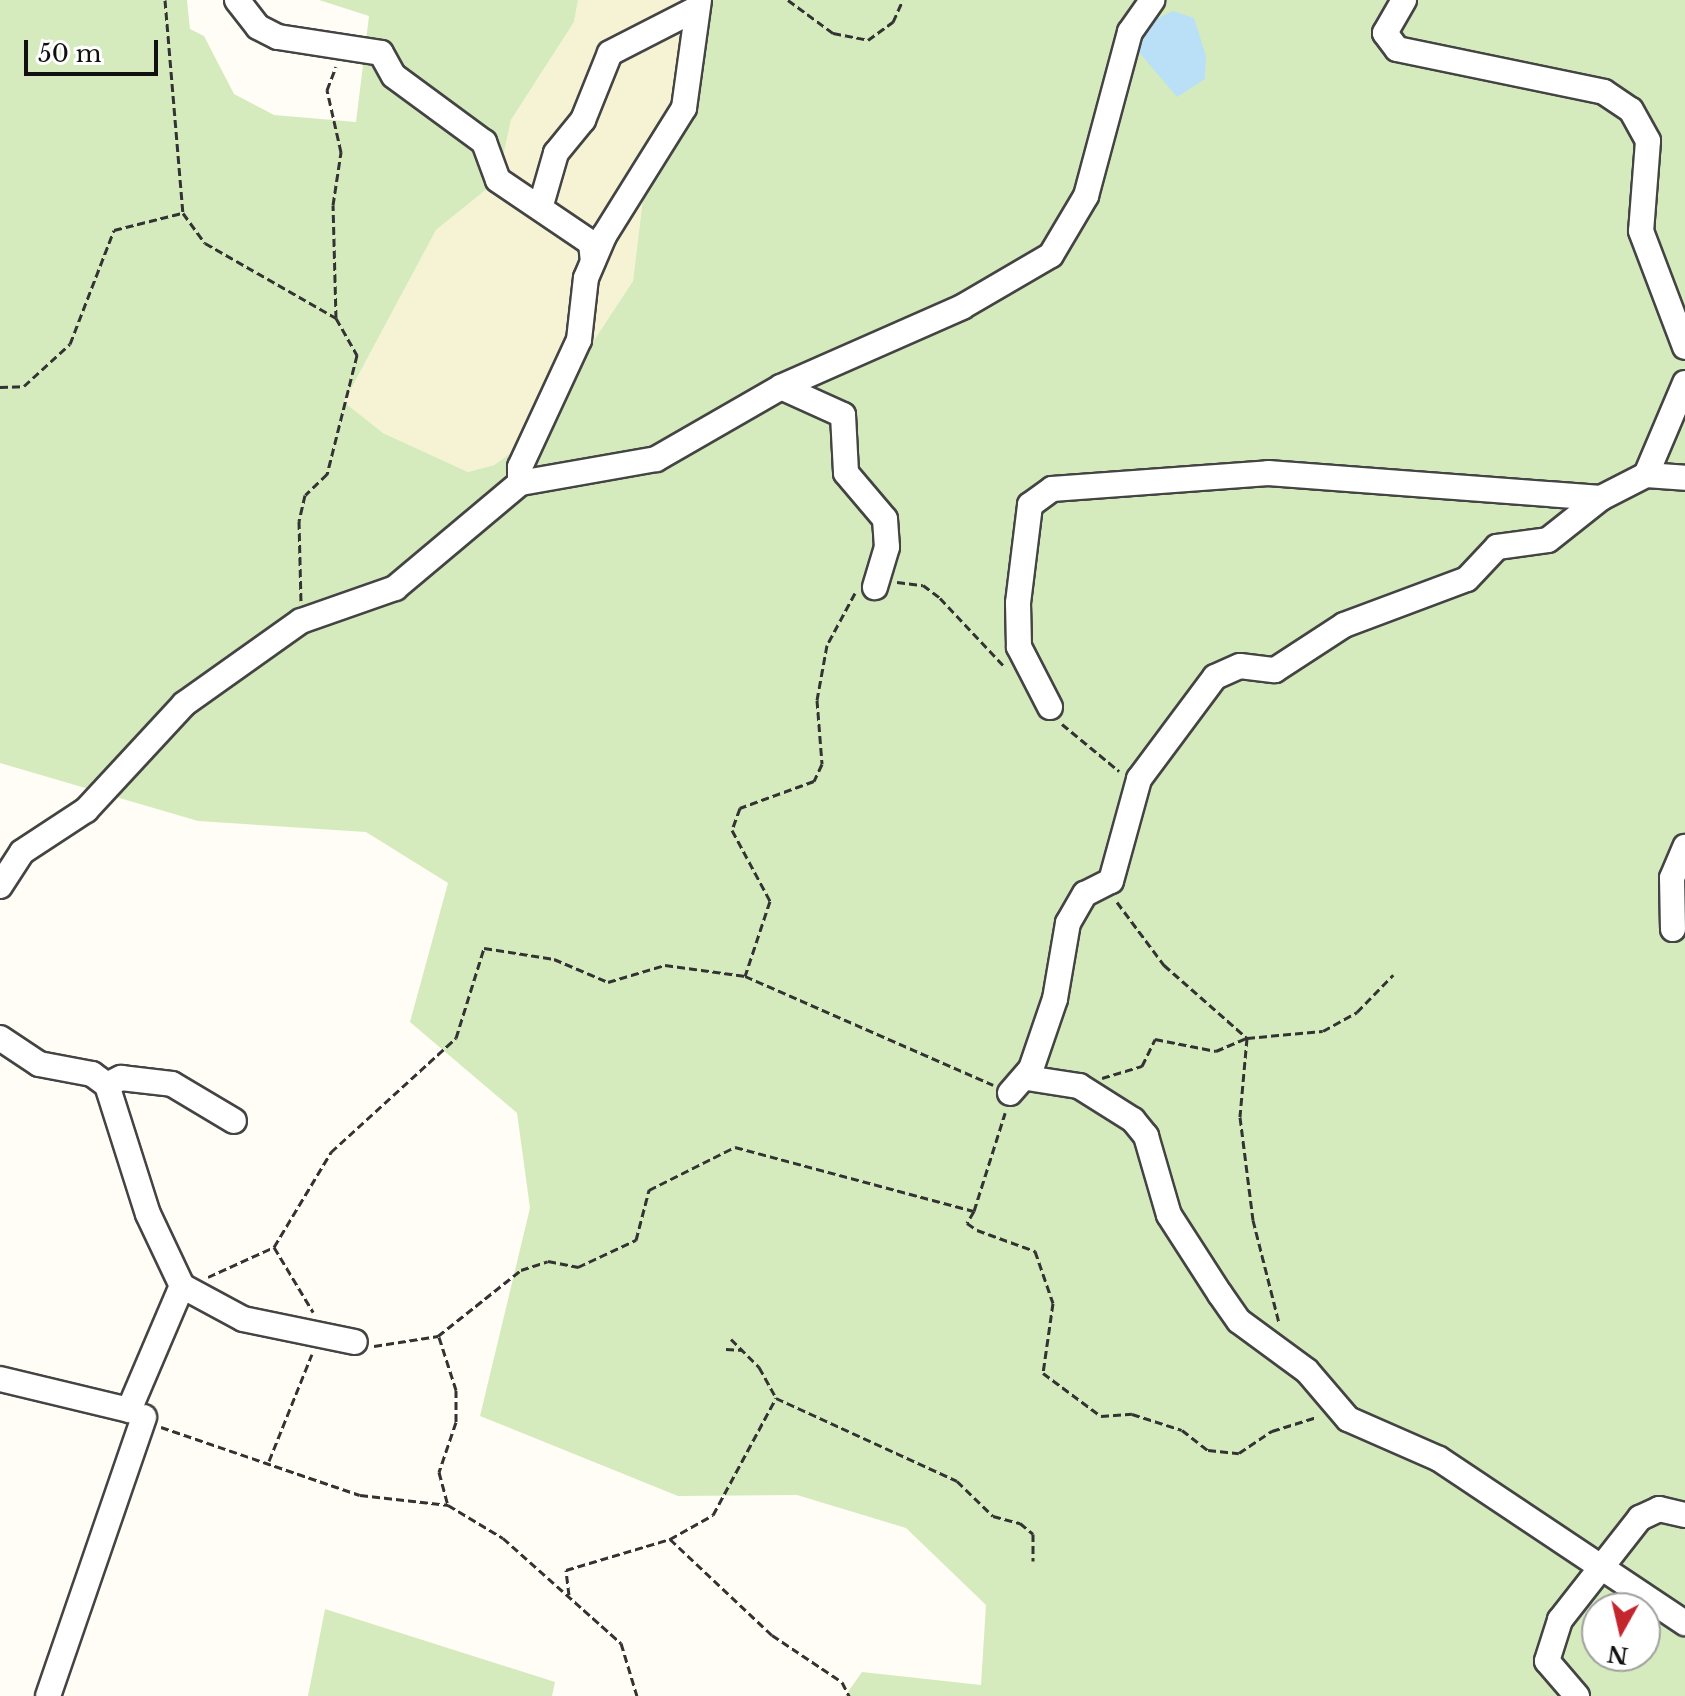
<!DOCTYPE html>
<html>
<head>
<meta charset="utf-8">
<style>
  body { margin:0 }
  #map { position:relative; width:1685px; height:1696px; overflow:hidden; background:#fffdf5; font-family:"Libre Baskerville",serif }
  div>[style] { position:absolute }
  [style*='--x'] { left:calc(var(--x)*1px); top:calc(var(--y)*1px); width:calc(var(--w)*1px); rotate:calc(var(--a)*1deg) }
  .farmland>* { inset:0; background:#f6f3d4 }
  .green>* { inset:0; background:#d5ebbd }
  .water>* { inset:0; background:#b9e0f7 }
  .path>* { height:3px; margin-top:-1.5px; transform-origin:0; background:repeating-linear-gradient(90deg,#333 0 8px,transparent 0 12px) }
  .roads { filter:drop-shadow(2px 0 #444) drop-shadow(-2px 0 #444) drop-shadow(0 2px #444) drop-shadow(0 -2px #444) }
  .minor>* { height:24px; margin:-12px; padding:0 12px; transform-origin:12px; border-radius:12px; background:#fff }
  span { translate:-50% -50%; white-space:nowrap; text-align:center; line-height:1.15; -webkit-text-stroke:8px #fff; paint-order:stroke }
  .north { position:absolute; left:1581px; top:1592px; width:80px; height:80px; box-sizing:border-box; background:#fff; border:2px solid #a0a0a0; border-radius:50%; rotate:188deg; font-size:22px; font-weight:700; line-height:32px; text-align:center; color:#111 }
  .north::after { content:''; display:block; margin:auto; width:28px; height:36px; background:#c4262e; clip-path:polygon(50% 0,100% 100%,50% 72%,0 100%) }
  .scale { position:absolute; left:24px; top:40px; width:134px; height:36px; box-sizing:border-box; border:4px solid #111; border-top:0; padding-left:10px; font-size:24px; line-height:28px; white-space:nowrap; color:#111; -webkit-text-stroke:6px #fff; paint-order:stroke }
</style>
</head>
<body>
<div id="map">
  <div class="farmland">
    <div style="clip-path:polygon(578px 0,694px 0,685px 61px,644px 190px,633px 281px,527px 442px,494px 465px,468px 472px,383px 433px,344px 402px,436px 230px,498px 180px,511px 120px,574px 22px)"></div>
  </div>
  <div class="green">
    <div style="clip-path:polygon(evenodd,0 0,187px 0,190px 29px,204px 36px,234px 94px,274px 115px,356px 122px,369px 16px,319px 0,578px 0,574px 22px,511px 120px,498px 180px,436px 230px,344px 402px,383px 433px,468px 472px,494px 465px,527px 442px,633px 281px,644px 190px,685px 61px,694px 0,1685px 0,1685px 1696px,845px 1696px,862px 1672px,981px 1685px,986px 1605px,906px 1528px,797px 1495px,678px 1496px,480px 1416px,530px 1208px,517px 1113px,410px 1022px,448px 883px,366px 832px,198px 821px,0 763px,0 0,1597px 1608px,1645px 1608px,1645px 1656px,1597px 1656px,1597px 1608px)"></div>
    <div style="clip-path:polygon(325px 1609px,555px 1682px,552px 1696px,308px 1696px)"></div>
  </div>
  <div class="water">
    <div style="clip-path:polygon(1173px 11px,1194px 18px,1206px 56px,1205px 79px,1177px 97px,1138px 51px,1152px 21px)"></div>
  </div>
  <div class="path">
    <div style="--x:165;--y:0;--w:214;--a:85.2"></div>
    <div style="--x:183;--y:213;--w:37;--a:54"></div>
    <div style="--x:205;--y:243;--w:151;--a:29.8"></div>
    <div style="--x:336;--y:318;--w:43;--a:60.4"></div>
    <div style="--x:357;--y:355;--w:123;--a:104.1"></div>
    <div style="--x:327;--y:474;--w:30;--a:136"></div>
    <div style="--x:305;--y:495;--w:27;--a:103"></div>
    <div style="--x:299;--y:521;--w:80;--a:88.6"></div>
    <div style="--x:788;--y:0;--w:56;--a:36.3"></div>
    <div style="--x:833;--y:33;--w:36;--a:11"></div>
    <div style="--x:868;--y:40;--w:31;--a:-36"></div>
    <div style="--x:893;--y:22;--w:24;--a:-66"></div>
    <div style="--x:336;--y:318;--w:113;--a:-91.5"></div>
    <div style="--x:333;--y:205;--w:54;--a:-81.4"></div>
    <div style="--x:341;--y:152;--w:64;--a:-102.7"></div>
    <div style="--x:327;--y:90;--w:25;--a:-69"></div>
    <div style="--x:0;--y:387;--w:24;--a:-2"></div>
    <div style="--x:24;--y:386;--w:62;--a:-42.4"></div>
    <div style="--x:70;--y:344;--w:122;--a:-68.9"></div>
    <div style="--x:114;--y:230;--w:70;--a:-14"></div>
    <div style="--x:897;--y:582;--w:26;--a:7"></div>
    <div style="--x:923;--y:585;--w:21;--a:37"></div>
    <div style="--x:940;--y:598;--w:92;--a:46.8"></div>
    <div style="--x:855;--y:593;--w:59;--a:118.3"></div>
    <div style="--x:827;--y:645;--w:56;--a:100.3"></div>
    <div style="--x:817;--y:700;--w:64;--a:85.5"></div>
    <div style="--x:822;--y:764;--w:19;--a:115"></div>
    <div style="--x:814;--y:781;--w:79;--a:160"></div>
    <div style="--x:740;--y:808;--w:23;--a:110"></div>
    <div style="--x:732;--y:830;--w:81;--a:61.8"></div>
    <div style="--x:770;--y:901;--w:79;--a:108.4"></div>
    <div style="--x:745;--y:976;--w:271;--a:23.7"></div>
    <div style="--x:1062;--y:724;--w:74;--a:39.5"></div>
    <div style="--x:1117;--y:902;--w:79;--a:53.3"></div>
    <div style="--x:1164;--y:965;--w:111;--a:41.3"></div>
    <div style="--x:1247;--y:1038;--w:79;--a:95.1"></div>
    <div style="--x:1240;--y:1117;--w:104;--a:82.8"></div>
    <div style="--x:1253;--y:1220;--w:106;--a:75.8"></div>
    <div style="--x:1102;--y:1078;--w:42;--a:-16.7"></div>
    <div style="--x:1142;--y:1066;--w:30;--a:-64"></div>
    <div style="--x:1155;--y:1039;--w:62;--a:11.1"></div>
    <div style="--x:1216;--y:1051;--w:34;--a:-23"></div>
    <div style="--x:1247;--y:1038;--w:76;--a:-5.3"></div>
    <div style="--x:1323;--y:1031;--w:39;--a:-29"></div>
    <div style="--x:1357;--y:1012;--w:52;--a:-45.8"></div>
    <div style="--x:974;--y:1211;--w:14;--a:120"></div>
    <div style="--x:967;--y:1223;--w:12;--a:35"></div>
    <div style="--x:977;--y:1230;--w:62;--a:19.9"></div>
    <div style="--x:1035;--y:1251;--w:55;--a:70.9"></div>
    <div style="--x:1053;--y:1303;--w:71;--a:98.1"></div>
    <div style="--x:1043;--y:1373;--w:72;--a:36.6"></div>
    <div style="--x:1101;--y:1416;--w:31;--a:-4"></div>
    <div style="--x:1132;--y:1414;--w:52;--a:17.7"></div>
    <div style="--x:1182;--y:1430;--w:33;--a:38"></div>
    <div style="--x:1208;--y:1450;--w:31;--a:6"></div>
    <div style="--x:1239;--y:1453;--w:40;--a:-34"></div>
    <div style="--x:1272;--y:1431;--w:47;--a:-17.3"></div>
    <div style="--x:274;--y:1247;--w:76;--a:59"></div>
    <div style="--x:208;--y:1277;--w:72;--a:-24.4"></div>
    <div style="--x:274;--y:1247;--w:111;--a:-59"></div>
    <div style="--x:331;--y:1152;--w:169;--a:-42.4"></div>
    <div style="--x:456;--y:1038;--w:94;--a:-72.7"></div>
    <div style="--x:484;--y:948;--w:71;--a:8.9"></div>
    <div style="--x:554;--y:959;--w:59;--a:23.1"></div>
    <div style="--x:608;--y:982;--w:59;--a:-16.6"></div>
    <div style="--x:665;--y:965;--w:81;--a:7.8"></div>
    <div style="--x:439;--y:1337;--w:56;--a:72.2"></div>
    <div style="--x:456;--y:1390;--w:32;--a:90"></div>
    <div style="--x:456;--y:1422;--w:53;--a:108.8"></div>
    <div style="--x:439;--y:1472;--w:34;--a:75"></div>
    <div style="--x:731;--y:1339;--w:40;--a:45"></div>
    <div style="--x:759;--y:1367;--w:35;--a:61"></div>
    <div style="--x:776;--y:1398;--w:199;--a:24.6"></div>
    <div style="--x:957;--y:1481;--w:50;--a:44.2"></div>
    <div style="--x:993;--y:1516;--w:28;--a:15"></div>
    <div style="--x:1020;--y:1523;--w:17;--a:40"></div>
    <div style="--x:1033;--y:1534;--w:27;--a:90"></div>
    <div style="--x:374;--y:1346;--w:65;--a:-8.9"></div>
    <div style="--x:438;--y:1336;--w:106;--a:-38.5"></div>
    <div style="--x:521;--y:1270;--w:28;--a:-18"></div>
    <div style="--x:548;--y:1261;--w:31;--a:11"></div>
    <div style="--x:578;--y:1267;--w:64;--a:-25"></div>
    <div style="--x:636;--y:1240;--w:52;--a:-75.4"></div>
    <div style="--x:649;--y:1190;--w:96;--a:-26.6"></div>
    <div style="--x:735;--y:1147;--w:247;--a:15"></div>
    <div style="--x:974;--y:1211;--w:103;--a:-72.4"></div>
    <div style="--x:726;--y:1349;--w:17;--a:3"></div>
    <div style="--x:161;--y:1427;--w:210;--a:18.9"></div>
    <div style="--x:360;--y:1495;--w:89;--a:6.5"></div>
    <div style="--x:448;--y:1505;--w:64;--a:31"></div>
    <div style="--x:503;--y:1538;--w:158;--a:41.7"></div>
    <div style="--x:621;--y:1643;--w:55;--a:73.2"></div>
    <div style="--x:269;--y:1461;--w:115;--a:-68.1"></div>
    <div style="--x:670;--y:1539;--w:140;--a:43.3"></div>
    <div style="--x:772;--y:1635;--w:84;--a:33.9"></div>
    <div style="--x:842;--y:1682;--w:16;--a:63"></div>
    <div style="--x:569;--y:1595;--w:25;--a:-97"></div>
    <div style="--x:566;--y:1570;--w:109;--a:-16.6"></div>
    <div style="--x:670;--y:1539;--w:49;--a:-29.2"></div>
    <div style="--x:713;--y:1515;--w:133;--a:-61.7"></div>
  </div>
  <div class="roads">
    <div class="minor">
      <div style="--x:237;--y:0;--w:34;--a:52"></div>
      <div style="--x:258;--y:27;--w:22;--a:27"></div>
      <div style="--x:278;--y:37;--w:104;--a:8.8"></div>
      <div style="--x:381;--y:53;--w:26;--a:61"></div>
      <div style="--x:394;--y:76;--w:112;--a:36.3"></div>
      <div style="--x:484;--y:142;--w:40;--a:69.8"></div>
      <div style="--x:498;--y:180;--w:112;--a:34.1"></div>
      <div style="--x:591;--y:243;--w:18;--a:84"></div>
      <div style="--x:1404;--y:0;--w:38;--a:120"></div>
      <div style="--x:1385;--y:33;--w:20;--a:53"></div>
      <div style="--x:1397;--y:49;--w:211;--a:11.7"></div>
      <div style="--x:1604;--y:92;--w:32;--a:34"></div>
      <div style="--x:1631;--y:110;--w:35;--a:61"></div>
      <div style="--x:1648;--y:141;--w:90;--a:94.4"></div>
      <div style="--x:1641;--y:231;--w:124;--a:69.2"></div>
      <div style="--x:541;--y:205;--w:54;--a:-73.9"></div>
      <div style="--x:556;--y:153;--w:43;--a:-50.7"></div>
      <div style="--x:583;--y:120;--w:72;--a:-68.1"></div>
      <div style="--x:610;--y:53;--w:92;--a:-27.1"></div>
      <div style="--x:781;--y:387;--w:68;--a:24.3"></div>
      <div style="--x:843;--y:415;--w:58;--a:87"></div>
      <div style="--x:846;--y:473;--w:60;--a:49.7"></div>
      <div style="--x:885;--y:519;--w:28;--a:86"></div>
      <div style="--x:887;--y:547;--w:42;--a:106.7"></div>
      <div style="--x:1646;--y:475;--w:100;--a:-67"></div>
      <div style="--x:520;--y:483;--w:16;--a:-90"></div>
      <div style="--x:520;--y:467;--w:140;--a:-65.1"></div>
      <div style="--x:579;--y:340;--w:62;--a:-83.6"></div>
      <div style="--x:586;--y:278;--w:46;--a:-66.8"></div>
      <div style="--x:604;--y:236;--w:151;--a:-58"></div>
      <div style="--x:684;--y:108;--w:109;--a:-82.1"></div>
      <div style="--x:1050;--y:707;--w:68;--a:-117.3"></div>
      <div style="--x:1019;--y:647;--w:44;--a:-91.3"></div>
      <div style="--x:1018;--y:603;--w:99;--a:-83"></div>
      <div style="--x:1030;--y:505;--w:27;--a:-36"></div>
      <div style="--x:1052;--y:489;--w:217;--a:-4.2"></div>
      <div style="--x:1268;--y:473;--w:334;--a:4.3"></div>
      <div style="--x:0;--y:886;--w:40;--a:-57.1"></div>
      <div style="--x:22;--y:852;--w:77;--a:-33.3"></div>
      <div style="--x:86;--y:810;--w:144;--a:-47.2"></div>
      <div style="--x:184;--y:704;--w:143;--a:-35.4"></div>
      <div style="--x:301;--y:621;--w:100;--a:-19.3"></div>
      <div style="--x:395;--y:588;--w:163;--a:-40"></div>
      <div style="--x:520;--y:483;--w:138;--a:-10"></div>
      <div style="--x:656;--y:459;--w:144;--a:-29.9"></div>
      <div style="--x:781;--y:387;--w:198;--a:-23.8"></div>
      <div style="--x:962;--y:307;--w:103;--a:-30.3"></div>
      <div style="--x:1051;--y:255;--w:69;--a:-59.3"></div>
      <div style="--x:1086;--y:196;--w:170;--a:-75"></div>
      <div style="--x:1130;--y:32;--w:39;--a:-55"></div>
      <div style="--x:1673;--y:929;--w:51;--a:-91.1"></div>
      <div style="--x:1672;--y:878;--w:34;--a:-67"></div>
      <div style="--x:0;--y:1038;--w:47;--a:33.7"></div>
      <div style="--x:39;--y:1064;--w:54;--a:10.7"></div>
      <div style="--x:92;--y:1074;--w:19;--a:36"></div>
      <div style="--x:107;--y:1085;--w:135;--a:72.4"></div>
      <div style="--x:148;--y:1214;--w:80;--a:64.7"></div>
      <div style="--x:182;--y:1286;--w:69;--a:28.4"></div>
      <div style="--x:243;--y:1319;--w:114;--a:11.6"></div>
      <div style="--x:1027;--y:1078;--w:53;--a:8.7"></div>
      <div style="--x:1079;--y:1086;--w:64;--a:32.2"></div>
      <div style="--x:1133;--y:1120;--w:21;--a:51"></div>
      <div style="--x:1146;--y:1136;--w:82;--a:73.8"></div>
      <div style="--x:1169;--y:1215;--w:94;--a:57.2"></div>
      <div style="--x:1220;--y:1294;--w:33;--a:55"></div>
      <div style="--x:1239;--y:1321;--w:84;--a:36.3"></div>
      <div style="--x:1307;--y:1371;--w:63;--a:49.5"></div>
      <div style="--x:1348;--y:1419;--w:99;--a:23.7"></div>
      <div style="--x:1439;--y:1459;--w:296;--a:33.7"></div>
      <div style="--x:107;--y:1085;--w:16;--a:-27"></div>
      <div style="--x:121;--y:1078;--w:51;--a:6.7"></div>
      <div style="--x:172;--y:1084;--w:72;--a:30.8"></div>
      <div style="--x:1010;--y:1093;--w:32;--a:-49"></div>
      <div style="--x:1031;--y:1069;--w:74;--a:-71.1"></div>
      <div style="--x:1055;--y:999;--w:77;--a:-80.3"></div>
      <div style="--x:1068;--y:923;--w:34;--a:-60"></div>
      <div style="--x:1085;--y:894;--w:29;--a:-27"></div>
      <div style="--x:1111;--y:881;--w:106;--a:-74.6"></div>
      <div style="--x:1139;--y:779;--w:127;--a:-53.3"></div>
      <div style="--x:1215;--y:677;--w:27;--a:-24"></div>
      <div style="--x:1240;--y:666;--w:35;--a:7"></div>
      <div style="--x:1275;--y:670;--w:82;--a:-33.1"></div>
      <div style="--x:1344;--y:625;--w:131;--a:-20.5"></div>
      <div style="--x:1467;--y:579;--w:44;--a:-46.8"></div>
      <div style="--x:1497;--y:547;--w:51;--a:-7.8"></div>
      <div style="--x:1548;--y:540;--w:68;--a:-38.4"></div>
      <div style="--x:1601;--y:498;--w:51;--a:-27.1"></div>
      <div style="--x:1646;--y:475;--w:39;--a:4"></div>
      <div style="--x:0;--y:1379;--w:133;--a:13.5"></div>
      <div style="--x:129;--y:1410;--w:135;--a:-66.9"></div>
      <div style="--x:48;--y:1696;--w:295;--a:-71"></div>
      <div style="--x:1577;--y:1696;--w:46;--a:-130.6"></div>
      <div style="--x:1547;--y:1661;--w:43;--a:-72.4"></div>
      <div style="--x:1560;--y:1620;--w:130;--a:-51.9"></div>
      <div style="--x:1640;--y:1518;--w:21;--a:-25"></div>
      <div style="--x:1659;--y:1509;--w:27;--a:13"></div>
    </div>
  </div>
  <div class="north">N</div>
  <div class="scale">50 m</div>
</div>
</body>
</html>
